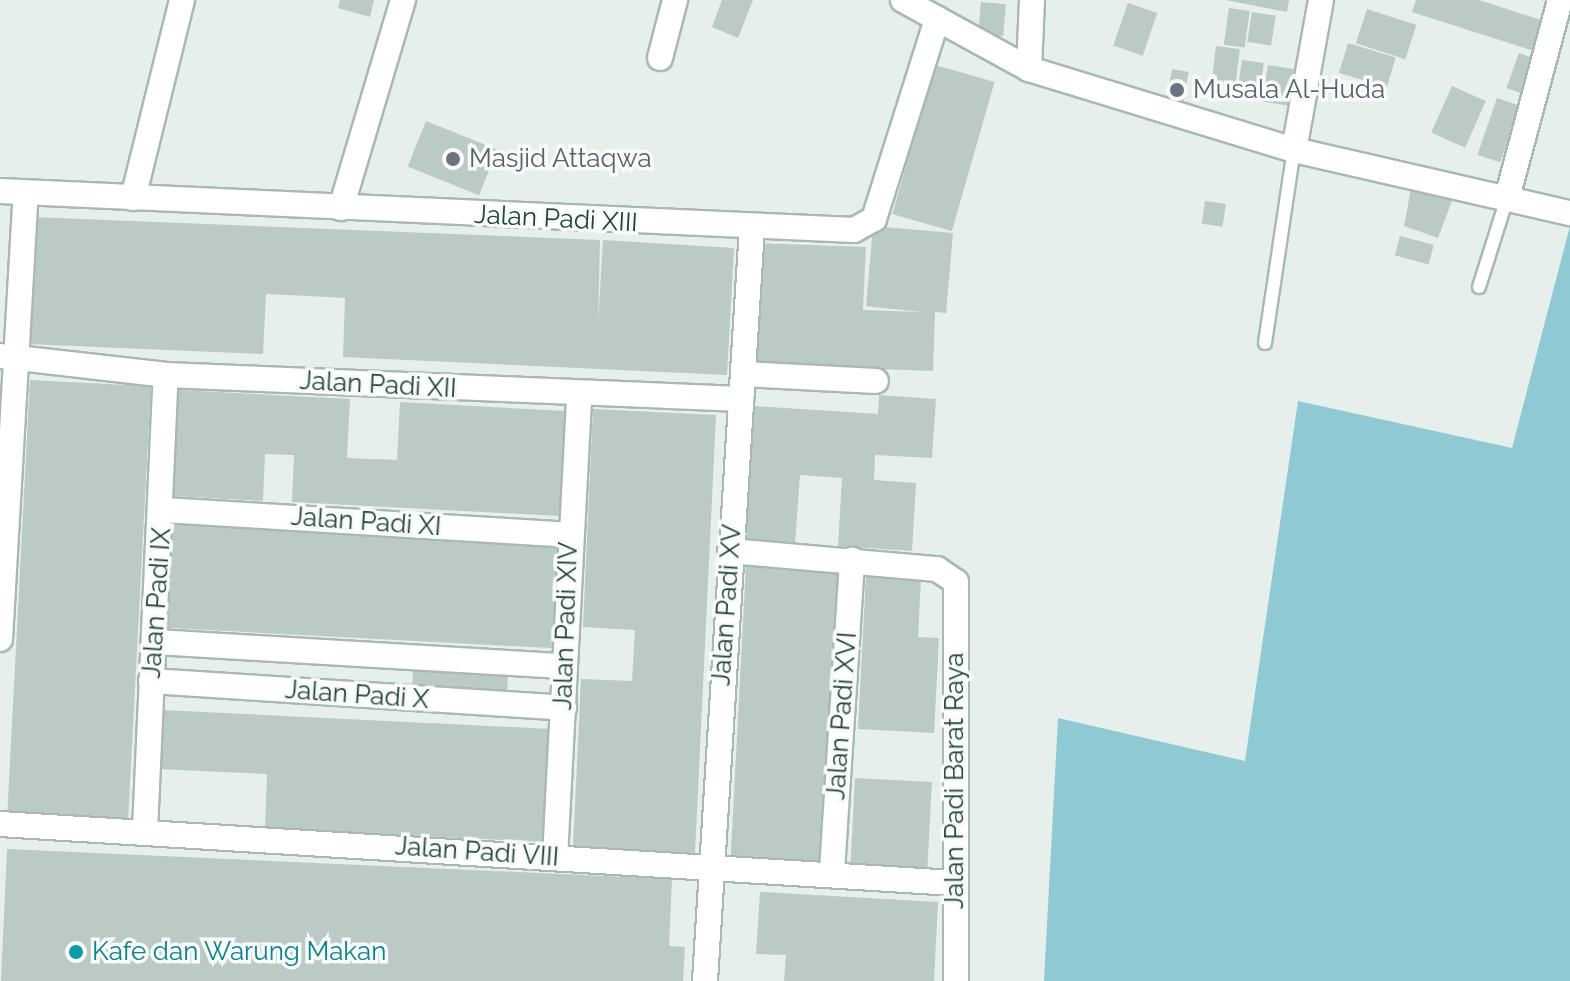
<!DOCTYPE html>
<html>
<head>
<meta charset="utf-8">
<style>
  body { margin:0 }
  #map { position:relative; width:1570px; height:981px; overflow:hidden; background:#e6efeb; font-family:Raleway,sans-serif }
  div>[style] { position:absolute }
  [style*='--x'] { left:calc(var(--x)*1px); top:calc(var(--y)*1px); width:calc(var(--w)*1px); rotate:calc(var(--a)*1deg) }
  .water>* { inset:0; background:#8ec9d4 }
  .building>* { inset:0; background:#bbcac4; transform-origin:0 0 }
  .roads { filter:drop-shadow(2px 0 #a8b8b2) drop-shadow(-2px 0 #a8b8b2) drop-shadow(0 2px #a8b8b2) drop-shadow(0 -2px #a8b8b2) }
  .service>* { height:12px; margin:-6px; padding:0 6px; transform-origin:6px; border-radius:6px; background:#fff }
  .minor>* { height:24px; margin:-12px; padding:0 12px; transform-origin:12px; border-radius:12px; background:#fff }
  .dots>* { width:22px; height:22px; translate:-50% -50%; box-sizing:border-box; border:4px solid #f7fbf9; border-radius:50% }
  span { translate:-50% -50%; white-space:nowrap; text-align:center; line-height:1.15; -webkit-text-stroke:7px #f7fbf9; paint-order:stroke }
  .worship-label { font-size:26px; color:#5b616d }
  .left { translate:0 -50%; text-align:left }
  .street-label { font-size:26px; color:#24423a }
  .culture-label { font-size:26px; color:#0d838f }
</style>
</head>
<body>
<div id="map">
  <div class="water">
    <div style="clip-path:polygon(1570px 226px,1570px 981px,1044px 981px,1058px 718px,1245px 761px,1298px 401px,1512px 448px)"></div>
  </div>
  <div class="building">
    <div style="clip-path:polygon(340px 0,374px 0,370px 17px,338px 8px)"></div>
    <div style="clip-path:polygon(722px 0,753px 0,738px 38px,712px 27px)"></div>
    <div style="clip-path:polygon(1225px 0,1289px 0,1287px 12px)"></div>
    <div style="clip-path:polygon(1416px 0,1479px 0,1547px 22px,1537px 52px,1412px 12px)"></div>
    <div style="left:981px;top:2px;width:25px;height:32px;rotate:5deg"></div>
    <div style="left:1128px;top:3px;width:31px;height:45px;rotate:19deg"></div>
    <div style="left:1229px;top:8px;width:21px;height:37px;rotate:8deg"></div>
    <div style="left:1367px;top:9px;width:52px;height:36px;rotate:18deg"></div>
    <div style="left:1252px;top:12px;width:24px;height:30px;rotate:9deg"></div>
    <div style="left:1348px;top:43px;width:50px;height:31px;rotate:17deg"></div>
    <div style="left:1216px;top:46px;width:24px;height:35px;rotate:7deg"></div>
    <div style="left:1519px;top:53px;width:20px;height:37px;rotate:20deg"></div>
    <div style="left:1242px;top:60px;width:22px;height:36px;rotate:8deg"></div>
    <div style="left:935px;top:65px;width:62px;height:155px;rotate:16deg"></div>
    <div style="left:1268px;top:65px;width:26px;height:37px;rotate:9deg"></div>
    <div style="left:1172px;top:69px;width:17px;height:40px;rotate:10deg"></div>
    <div style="left:1452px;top:86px;width:37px;height:51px;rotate:24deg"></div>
    <div style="left:1497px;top:98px;width:24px;height:60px;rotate:19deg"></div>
    <div style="left:426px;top:121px;width:77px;height:49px;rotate:22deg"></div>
    <div style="clip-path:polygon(1412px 183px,1453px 198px,1438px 238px,1404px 226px)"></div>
    <div style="left:1205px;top:201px;width:21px;height:23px;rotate:8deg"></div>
    <div style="clip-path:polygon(32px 217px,600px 240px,598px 324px,603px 240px,734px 248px,727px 375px,343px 357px,345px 298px,328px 297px,266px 294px,263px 354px,27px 344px)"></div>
    <div style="clip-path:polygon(873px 226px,953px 233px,946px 313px,935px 312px,933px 371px,752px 364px,756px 243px,866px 247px,863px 310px,921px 312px,866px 306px)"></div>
    <div style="left:1400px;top:236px;width:35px;height:20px;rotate:15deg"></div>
    <div style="left:30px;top:380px;width:121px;height:439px;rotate:3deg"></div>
    <div style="clip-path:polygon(179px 390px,350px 399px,347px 458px,397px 460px,400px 402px,565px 411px,559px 516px,292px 502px,294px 455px,265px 454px,263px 501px,173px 496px)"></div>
    <div style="clip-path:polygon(879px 395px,936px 399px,932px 458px,875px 455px,874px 480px,916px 483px,912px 551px,838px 546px,842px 478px,800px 475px,795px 544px,745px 541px,753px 406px,878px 414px)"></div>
    <div style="clip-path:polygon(593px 409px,716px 415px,695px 853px,573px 847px,581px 679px,632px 681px,635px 630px,583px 627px)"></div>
    <div style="left:171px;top:524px;width:389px;height:104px;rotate:3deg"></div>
    <div style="left:746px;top:565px;width:94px;height:292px;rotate:3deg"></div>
    <div style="clip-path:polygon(866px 576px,921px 579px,918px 637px,939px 638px,934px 733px,858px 729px)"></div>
    <div style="left:413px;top:667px;width:95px;height:27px;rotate:2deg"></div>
    <div style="clip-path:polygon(161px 710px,552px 729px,547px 842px,265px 829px,267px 774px,158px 769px)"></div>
    <div style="left:855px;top:778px;width:77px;height:91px;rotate:3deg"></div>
    <div style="clip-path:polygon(7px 849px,672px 879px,669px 946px,685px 947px,683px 981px,1px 981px)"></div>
    <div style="clip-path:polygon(760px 892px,938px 902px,934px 981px,784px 981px,786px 955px,756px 954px)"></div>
  </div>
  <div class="roads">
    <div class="service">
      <div style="--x:1479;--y:287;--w:93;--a:-72.5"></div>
      <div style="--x:1265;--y:343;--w:195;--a:-81.5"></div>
    </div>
    <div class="minor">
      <div style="--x:903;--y:0;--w:144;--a:28.7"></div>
      <div style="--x:1029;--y:69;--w:277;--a:17"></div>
      <div style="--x:1294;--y:150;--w:283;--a:12.9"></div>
      <div style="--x:660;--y:58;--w:60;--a:-75.5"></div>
      <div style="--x:1029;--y:69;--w:69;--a:-87.5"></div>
      <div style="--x:1294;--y:150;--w:152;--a:-79.8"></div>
      <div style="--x:0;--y:191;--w:855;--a:2.61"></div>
      <div style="--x:854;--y:230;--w:23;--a:-29"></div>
      <div style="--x:874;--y:219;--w:210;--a:-72.5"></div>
      <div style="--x:133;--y:198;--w:204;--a:-76.1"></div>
      <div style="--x:1507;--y:198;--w:205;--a:-75"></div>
      <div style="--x:341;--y:208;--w:217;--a:-73.4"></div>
      <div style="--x:0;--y:356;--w:167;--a:6.5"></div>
      <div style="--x:166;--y:375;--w:576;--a:2.39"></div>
      <div style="--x:743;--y:374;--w:133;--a:3"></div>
      <div style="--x:164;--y:510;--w:405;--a:3.5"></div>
      <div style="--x:730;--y:551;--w:208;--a:5"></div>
      <div style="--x:937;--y:569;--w:23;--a:34"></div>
      <div style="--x:956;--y:582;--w:399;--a:90"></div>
      <div style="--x:0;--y:639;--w:447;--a:-86.7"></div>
      <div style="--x:156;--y:642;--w:407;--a:3.4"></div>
      <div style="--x:151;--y:681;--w:414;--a:3.7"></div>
      <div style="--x:0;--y:824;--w:956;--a:3.54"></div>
      <div style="--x:145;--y:830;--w:455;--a:-87.4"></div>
      <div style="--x:555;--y:858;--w:465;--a:-87"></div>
      <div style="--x:832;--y:871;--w:312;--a:-86.3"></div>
      <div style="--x:705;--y:981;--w:754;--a:-86.43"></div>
    </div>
  </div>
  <div class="dots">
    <div style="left:1177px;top:90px;background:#6b7280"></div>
    <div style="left:453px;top:159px;background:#6b7280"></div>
    <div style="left:76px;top:952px;background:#0f9aa8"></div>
  </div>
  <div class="worship-label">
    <span class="left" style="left:1193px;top:90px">Musala Al-Huda</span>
    <span class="left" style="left:469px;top:159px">Masjid Attaqwa</span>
  </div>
  <div class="street-label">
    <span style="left:556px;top:219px;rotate:3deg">Jalan Padi XIII</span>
    <span style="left:378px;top:385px;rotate:3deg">Jalan Padi XII</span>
    <span style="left:366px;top:522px;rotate:4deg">Jalan Padi XI</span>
    <span style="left:157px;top:603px;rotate:-86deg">Jalan Padi IX</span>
    <span style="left:727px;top:605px;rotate:-86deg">Jalan Padi XV</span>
    <span style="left:566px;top:626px;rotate:-88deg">Jalan Padi XIV</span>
    <span style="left:357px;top:695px;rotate:4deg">Jalan Padi X</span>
    <span style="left:842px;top:716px;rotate:-86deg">Jalan Padi XVI</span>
    <span style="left:955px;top:781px;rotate:-90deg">Jalan Padi Barat Raya</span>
    <span style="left:477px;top:852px;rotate:4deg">Jalan Padi VIII</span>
  </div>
  <div class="culture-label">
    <span class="left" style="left:92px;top:952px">Kafe dan Warung Makan</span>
  </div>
</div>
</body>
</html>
